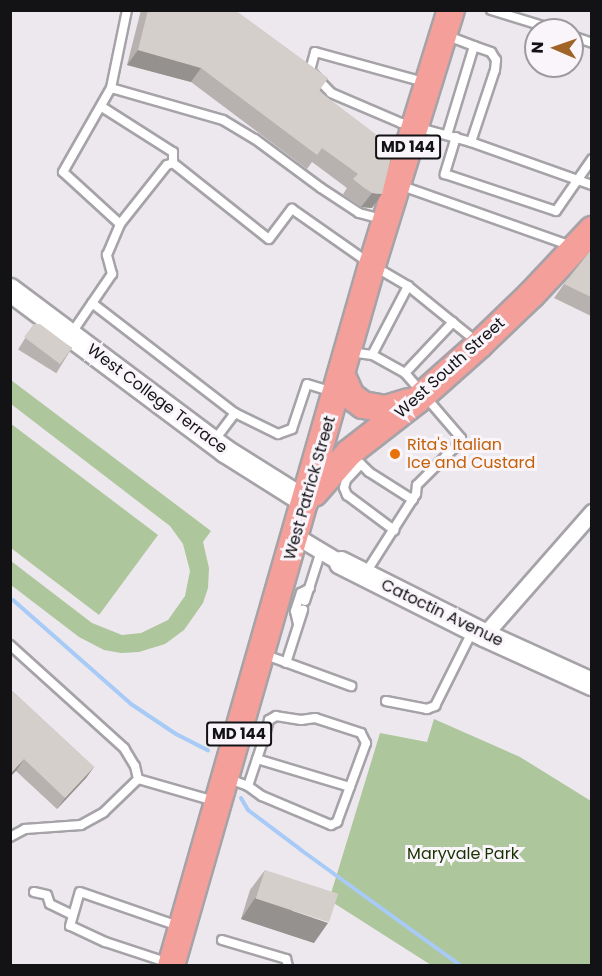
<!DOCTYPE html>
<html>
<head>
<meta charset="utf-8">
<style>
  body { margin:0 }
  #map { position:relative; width:602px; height:976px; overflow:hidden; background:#ece8ee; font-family:Poppins,sans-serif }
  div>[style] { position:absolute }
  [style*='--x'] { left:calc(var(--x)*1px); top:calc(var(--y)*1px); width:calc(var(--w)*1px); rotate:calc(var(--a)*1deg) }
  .green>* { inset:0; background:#aec69b }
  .stream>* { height:4px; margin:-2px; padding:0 2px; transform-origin:2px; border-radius:2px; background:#a7cbf6 }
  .roads { filter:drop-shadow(2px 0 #a6a3a8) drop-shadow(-2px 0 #a6a3a8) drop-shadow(0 2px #a6a3a8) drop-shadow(0 -2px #a6a3a8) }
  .lane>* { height:8px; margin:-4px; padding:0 4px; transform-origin:4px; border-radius:4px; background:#fff }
  .street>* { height:15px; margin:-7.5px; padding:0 7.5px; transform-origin:7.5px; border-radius:7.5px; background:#fff }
  .secondary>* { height:22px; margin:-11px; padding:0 11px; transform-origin:11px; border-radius:11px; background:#fff }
  .primary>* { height:26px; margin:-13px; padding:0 13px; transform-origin:13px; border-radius:13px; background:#f49f9a }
  .wall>* { inset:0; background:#b7b2af; transform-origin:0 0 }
  .shaded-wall>* { inset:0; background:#95918e }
  .building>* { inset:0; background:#d5cfcb; transform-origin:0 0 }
  .dots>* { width:16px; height:16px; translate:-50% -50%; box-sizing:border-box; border:3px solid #f9f5fb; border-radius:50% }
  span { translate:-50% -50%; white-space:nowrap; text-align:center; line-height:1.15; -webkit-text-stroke:6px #f9f5fb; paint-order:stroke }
  .shield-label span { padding:2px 4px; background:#f9f5fb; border:2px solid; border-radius:4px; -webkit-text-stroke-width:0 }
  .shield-label { font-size:15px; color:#131214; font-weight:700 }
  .street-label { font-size:16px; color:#131214 }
  .food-label { font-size:16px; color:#c56008 }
  .left { translate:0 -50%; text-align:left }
  .park-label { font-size:16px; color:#193100 }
  .frame { position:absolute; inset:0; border:12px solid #131214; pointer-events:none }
  .north { position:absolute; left:524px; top:18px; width:60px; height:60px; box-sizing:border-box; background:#f9f5fb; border:2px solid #9d9a9f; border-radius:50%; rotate:272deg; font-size:16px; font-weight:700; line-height:24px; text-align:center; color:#131214 }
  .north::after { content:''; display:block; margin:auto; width:21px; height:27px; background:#a06328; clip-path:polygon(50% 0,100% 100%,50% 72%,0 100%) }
</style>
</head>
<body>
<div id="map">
  <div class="green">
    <div style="clip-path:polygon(11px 380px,211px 531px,203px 542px,209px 568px,208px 588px,203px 603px,184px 630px,165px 644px,139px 652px,121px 653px,104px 650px,79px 637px,11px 585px,11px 561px,92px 623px,122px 635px,141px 633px,168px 620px,185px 596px,190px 571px,183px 544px,170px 526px,11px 404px)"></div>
    <div style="clip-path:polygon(10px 423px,158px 535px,99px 615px,11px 548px)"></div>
    <div style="clip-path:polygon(434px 719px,520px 757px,591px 801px,591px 965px,431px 965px,329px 900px,380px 733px,427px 742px)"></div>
  </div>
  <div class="stream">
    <div style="--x:13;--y:600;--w:157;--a:41.4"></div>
    <div style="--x:131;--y:704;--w:54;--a:33.7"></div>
    <div style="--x:176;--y:734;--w:36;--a:27"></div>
    <div style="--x:241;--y:798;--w:14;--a:60"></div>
    <div style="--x:248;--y:810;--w:66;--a:37"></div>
    <div style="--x:301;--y:850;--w:198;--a:35.9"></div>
  </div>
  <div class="roads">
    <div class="lane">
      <div style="--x:127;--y:10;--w:80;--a:101.6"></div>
      <div style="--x:111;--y:88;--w:116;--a:15.9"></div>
      <div style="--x:223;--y:120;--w:37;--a:31"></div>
      <div style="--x:255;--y:139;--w:82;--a:36.6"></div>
      <div style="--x:321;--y:188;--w:45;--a:33.3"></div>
      <div style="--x:359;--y:213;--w:24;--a:15"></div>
      <div style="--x:491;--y:10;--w:68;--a:17.1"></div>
      <div style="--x:572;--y:36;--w:21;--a:19"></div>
      <div style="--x:424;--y:82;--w:113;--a:-164.6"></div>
      <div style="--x:315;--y:52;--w:20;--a:105"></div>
      <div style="--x:310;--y:71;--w:30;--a:46"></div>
      <div style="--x:331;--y:93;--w:76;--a:23.2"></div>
      <div style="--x:401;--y:123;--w:73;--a:15.2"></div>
      <div style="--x:471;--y:142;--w:128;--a:19.6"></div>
      <div style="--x:102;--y:107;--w:84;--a:32.4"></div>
      <div style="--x:173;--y:152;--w:11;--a:90"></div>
      <div style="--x:447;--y:135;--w:93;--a:-73.1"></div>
      <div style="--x:474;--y:46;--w:28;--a:-159"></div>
      <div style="--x:456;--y:137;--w:39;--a:107"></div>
      <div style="--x:445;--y:174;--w:117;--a:18.4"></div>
      <div style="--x:556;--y:211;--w:63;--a:-55.3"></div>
      <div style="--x:471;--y:142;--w:76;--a:-71.6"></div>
      <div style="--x:495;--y:70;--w:10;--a:-84"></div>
      <div style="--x:496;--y:60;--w:9;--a:-122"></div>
      <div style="--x:491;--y:52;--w:18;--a:-161"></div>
      <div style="--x:402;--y:186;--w:179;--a:19.5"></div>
      <div style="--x:120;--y:224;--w:75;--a:-51.5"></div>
      <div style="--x:167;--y:165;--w:6;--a:-18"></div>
      <div style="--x:173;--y:163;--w:122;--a:38.4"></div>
      <div style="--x:269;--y:239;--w:38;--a:-53"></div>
      <div style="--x:292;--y:209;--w:98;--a:35"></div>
      <div style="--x:372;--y:265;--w:42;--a:30.3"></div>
      <div style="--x:408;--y:286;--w:87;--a:39"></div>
      <div style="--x:92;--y:303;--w:180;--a:37.6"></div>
      <div style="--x:235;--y:413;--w:34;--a:127"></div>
      <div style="--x:71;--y:334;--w:73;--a:-55.7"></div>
      <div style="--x:112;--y:274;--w:20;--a:-105"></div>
      <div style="--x:107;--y:255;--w:34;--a:-67"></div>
      <div style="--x:120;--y:224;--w:77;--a:-137.6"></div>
      <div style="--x:63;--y:172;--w:97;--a:-60.3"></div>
      <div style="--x:350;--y:352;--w:22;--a:8"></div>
      <div style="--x:372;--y:355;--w:78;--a:-62.4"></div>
      <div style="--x:405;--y:373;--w:70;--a:-46.7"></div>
      <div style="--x:235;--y:413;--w:48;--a:26"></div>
      <div style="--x:278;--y:434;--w:15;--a:-20"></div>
      <div style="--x:292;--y:429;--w:47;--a:-71.6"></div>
      <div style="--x:307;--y:384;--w:27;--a:17"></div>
      <div style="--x:359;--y:462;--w:14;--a:45"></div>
      <div style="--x:369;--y:472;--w:52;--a:32.5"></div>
      <div style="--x:361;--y:464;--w:22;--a:133"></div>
      <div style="--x:346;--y:480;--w:8;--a:104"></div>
      <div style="--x:344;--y:488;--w:8;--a:67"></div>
      <div style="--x:347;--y:495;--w:59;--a:36.7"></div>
      <div style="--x:365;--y:574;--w:95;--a:-57.5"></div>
      <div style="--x:416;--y:494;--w:9;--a:-84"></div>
      <div style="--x:417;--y:485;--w:61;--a:-45"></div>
      <div style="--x:460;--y:442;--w:4;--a:-76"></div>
      <div style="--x:461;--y:438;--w:86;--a:-130.7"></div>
      <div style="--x:405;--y:373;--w:38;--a:-151"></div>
      <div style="--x:305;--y:601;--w:52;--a:-72.3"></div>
      <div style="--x:298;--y:624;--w:13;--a:-103"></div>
      <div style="--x:295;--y:611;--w:19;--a:-72"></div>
      <div style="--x:301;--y:593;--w:10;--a:-29"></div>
      <div style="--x:10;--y:645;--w:154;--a:42.1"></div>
      <div style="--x:124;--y:748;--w:21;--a:59"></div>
      <div style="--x:135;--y:766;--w:13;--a:77"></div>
      <div style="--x:263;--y:654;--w:94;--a:20"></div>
      <div style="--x:286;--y:663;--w:56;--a:-72.2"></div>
      <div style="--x:386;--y:701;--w:42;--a:11"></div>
      <div style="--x:427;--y:709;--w:9;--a:-21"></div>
      <div style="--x:435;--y:706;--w:83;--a:-63.4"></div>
      <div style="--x:257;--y:759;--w:97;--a:16.8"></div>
      <div style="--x:227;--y:778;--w:22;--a:21"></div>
      <div style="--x:248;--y:786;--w:54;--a:-71.6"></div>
      <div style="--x:265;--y:735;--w:23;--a:-162"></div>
      <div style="--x:138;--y:779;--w:79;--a:16.1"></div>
      <div style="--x:248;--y:786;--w:17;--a:36"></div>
      <div style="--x:262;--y:796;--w:75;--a:22.8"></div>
      <div style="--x:331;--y:825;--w:7;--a:-27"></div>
      <div style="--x:337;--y:822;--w:84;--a:-69.8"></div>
      <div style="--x:366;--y:743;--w:11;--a:-117"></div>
      <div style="--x:361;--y:733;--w:48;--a:-161.9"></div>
      <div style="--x:315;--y:718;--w:14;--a:172"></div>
      <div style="--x:301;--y:720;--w:25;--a:-171"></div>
      <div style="--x:276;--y:716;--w:8;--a:150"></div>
      <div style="--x:269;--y:720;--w:16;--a:105"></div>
      <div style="--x:10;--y:837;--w:17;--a:-28"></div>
      <div style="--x:25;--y:829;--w:56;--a:-4.1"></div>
      <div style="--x:81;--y:825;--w:26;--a:-29"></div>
      <div style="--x:104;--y:812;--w:47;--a:-44.1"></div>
      <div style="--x:34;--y:892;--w:13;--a:13"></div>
      <div style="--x:47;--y:895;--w:9;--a:72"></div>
      <div style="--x:50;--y:904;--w:25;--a:26"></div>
      <div style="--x:222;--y:940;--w:67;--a:16.5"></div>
      <div style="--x:286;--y:959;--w:7;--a:74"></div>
      <div style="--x:169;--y:963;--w:67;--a:-161.8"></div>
      <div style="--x:105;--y:942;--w:38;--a:-155"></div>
      <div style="--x:70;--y:926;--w:35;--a:-74"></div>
      <div style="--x:80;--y:892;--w:104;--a:19.1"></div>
    </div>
    <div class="street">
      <div style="--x:296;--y:536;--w:52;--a:31"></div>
      <div style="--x:484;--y:635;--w:164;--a:-48.7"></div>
    </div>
    <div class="secondary">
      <div style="--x:10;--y:290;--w:269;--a:36.8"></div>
      <div style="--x:225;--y:451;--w:96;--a:32.2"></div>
      <div style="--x:341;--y:563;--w:160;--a:26.7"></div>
      <div style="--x:484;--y:635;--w:119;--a:24.4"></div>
    </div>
    <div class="primary">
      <div style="--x:342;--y:376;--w:22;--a:66"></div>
      <div style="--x:351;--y:396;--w:15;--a:37"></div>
      <div style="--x:363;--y:405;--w:23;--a:10"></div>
      <div style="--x:386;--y:409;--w:24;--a:-17"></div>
      <div style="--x:314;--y:493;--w:53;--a:-48.8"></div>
      <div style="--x:349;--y:453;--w:86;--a:-37.9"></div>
      <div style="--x:417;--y:400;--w:84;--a:-41.6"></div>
      <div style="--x:480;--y:344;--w:72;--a:-43.9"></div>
      <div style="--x:532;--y:294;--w:88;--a:-46.8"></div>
      <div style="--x:171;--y:966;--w:729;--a:-74"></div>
      <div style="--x:372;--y:265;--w:267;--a:-72.8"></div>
    </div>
  </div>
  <div class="wall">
    <div style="clip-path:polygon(141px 10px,235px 10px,319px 91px,385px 146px,372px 208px,361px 207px,353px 202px,343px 194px,347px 188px,312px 162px,307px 169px,191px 82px,127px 65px)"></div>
    <div style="clip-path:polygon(591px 250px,591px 316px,554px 298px,564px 284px)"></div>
    <div style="left:34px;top:324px;width:45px;height:30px;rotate:32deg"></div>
    <div style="clip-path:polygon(10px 689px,94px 767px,86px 778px,57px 809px,16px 771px)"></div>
    <div style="clip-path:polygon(265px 870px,314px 943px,241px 919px,250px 890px)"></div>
  </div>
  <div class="shaded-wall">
    <div style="clip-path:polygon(138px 50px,201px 68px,191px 82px,127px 65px)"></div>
    <div style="clip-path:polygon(372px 193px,382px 194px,372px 208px,361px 207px)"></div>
    <div style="clip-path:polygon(24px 759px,16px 771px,10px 777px,10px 774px)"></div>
    <div style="clip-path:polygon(94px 767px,86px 778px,57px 809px,65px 798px)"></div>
    <div style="clip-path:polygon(255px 898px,328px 923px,314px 943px,241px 919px)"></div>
  </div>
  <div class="building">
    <div style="clip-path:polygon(148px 10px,235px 10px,328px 78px,319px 91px,386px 142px,385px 146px,393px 149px,382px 194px,372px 193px,363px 187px,353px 179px,358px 174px,322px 148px,317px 155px,201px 68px,138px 50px)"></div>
    <div style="clip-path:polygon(591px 250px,591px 297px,564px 284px)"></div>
    <div style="clip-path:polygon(34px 324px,40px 324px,72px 348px,60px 364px,24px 337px)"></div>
    <div style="clip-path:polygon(10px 689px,94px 767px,65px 798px,24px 759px,10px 774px)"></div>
    <div style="left:265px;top:870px;width:77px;height:30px;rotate:18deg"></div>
  </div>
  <div class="dots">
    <div style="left:395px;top:454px;background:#e8710a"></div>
  </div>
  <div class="shield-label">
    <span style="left:408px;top:147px">MD 144</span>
    <span style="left:239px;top:734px">MD 144</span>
  </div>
  <div class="street-label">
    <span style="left:450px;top:368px;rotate:-42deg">West South Street</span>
    <span style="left:157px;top:399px;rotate:37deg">West College Terrace</span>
    <span style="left:310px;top:488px;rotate:-74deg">West Patrick Street</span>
    <span style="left:442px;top:613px;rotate:26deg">Catoctin Avenue</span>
  </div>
  <div class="food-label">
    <span class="left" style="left:407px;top:454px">Rita's Italian<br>Ice and Custard</span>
  </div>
  <div class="park-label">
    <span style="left:463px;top:854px">Maryvale Park</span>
  </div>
  <div class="frame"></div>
  <div class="north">N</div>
</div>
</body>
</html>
